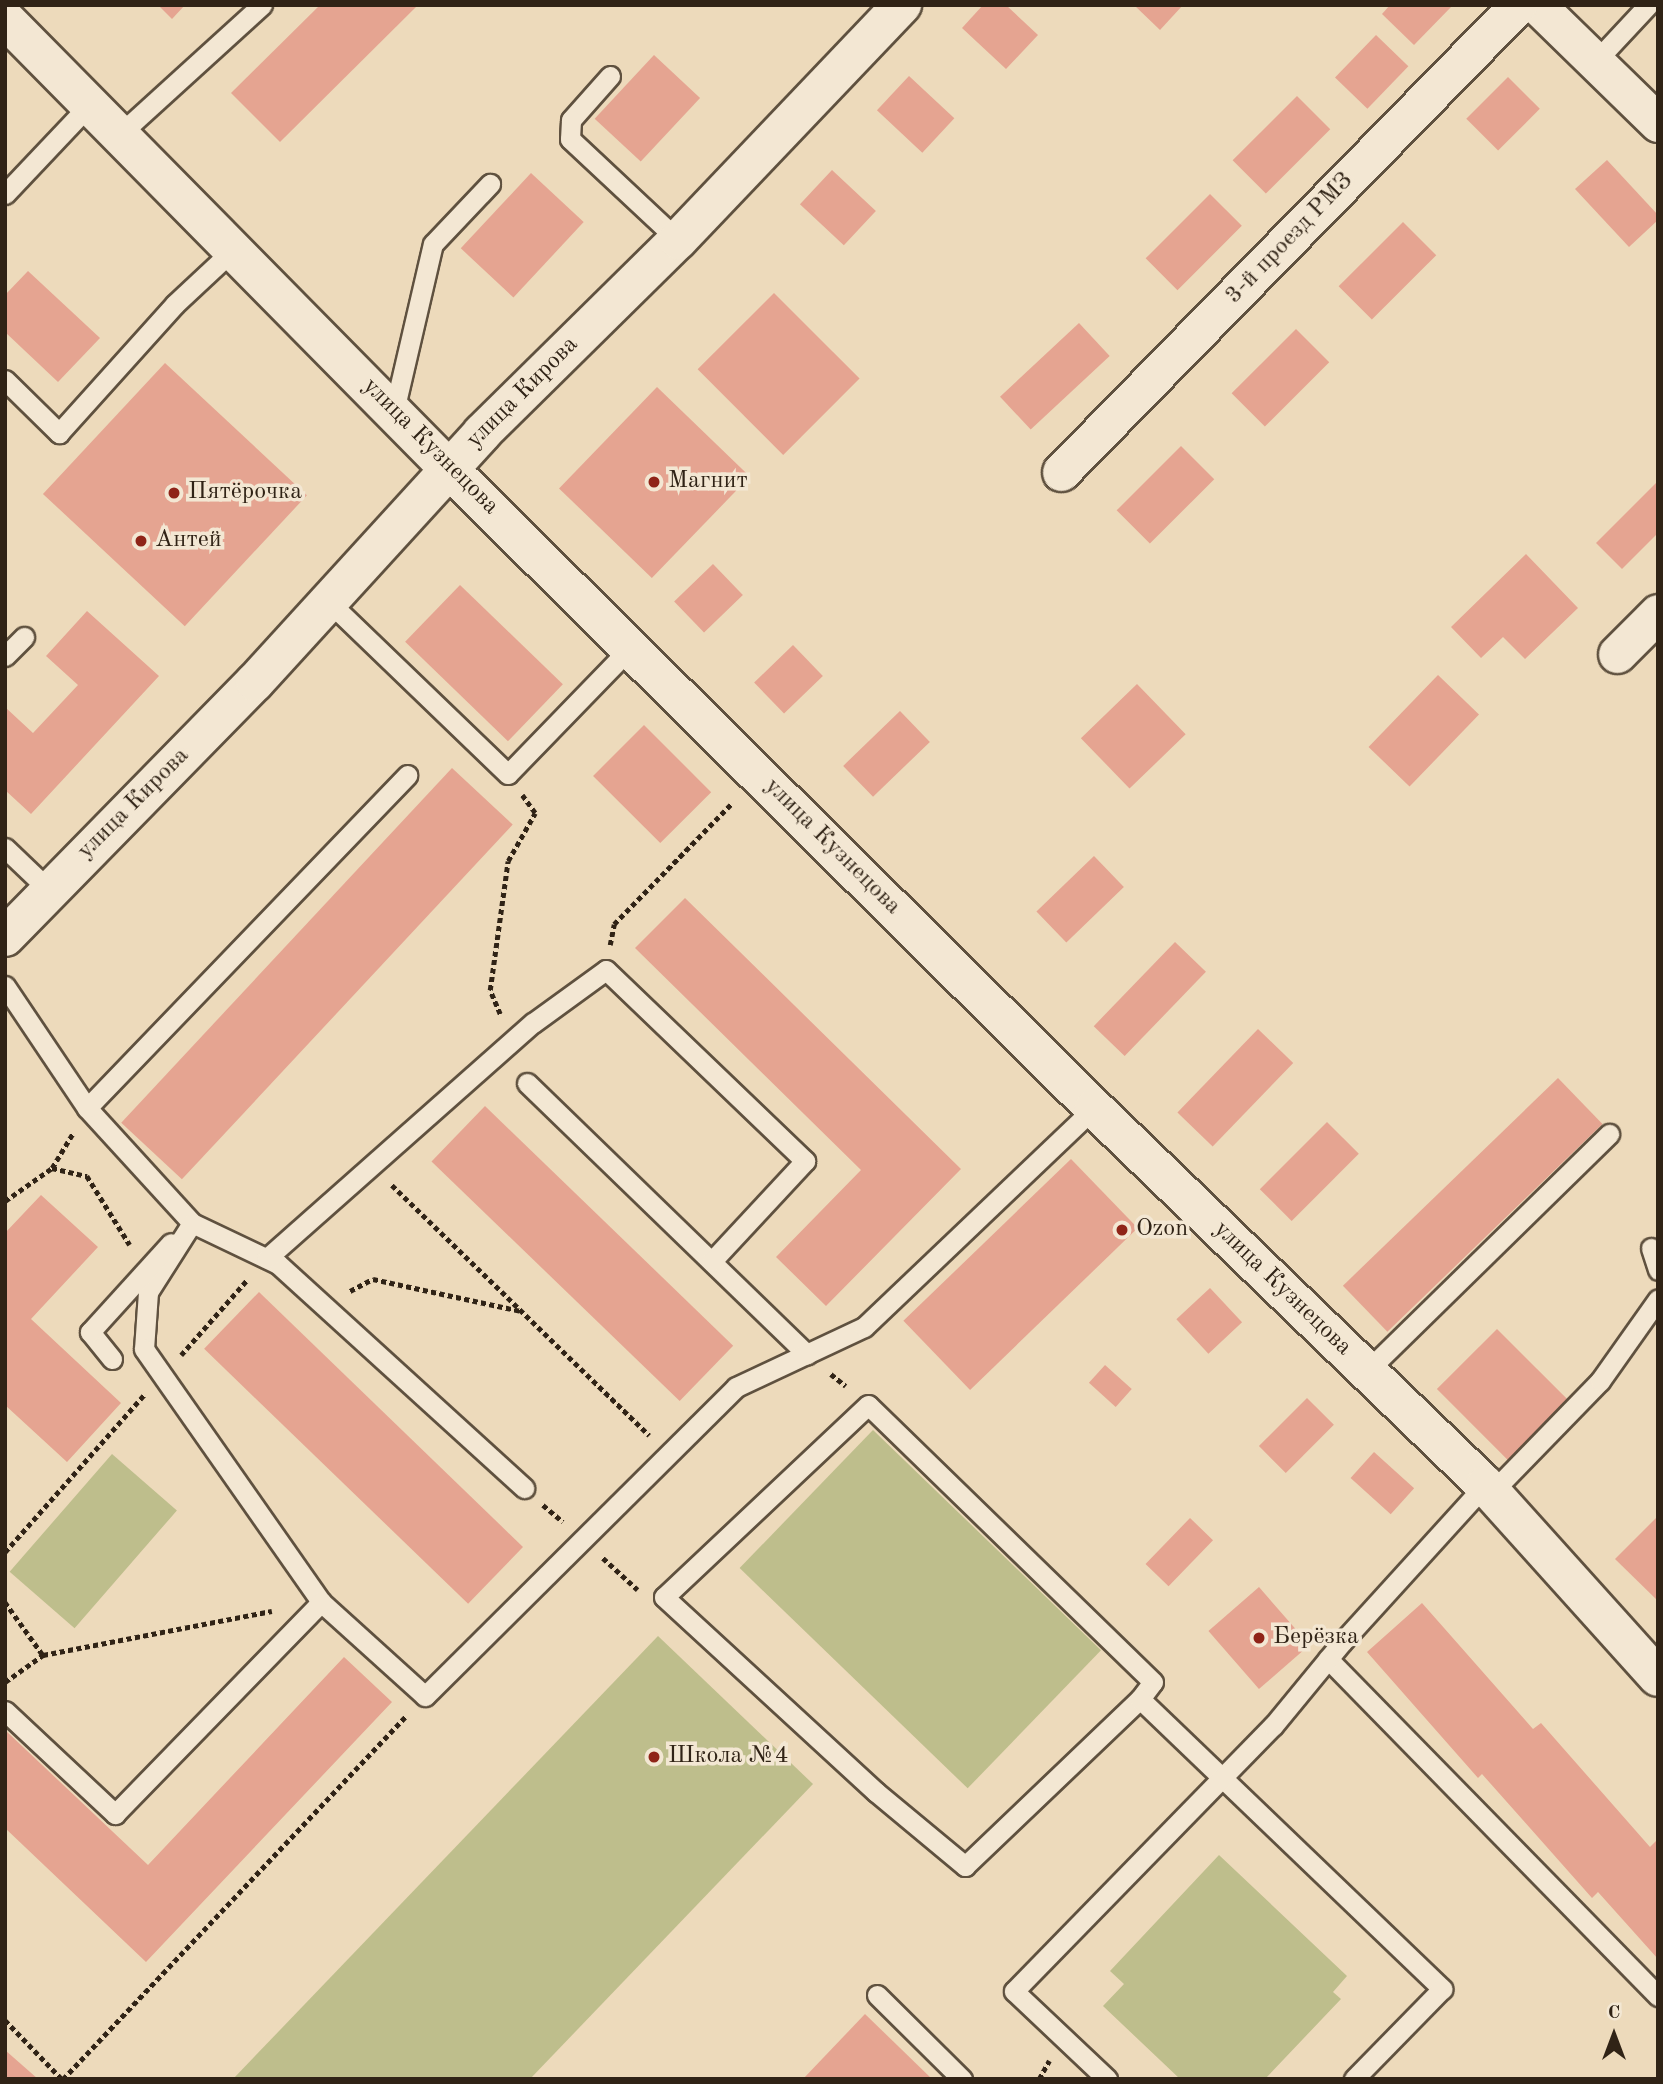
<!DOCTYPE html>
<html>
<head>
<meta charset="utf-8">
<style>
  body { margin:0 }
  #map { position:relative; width:1663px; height:2084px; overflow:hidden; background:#eddabb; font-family:"Old Standard TT",serif }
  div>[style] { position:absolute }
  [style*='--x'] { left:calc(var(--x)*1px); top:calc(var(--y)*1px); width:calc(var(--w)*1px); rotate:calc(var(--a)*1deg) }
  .green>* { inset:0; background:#bebe8c; transform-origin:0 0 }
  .building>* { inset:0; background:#e5a491; transform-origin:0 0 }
  .path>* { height:4.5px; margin-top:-2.25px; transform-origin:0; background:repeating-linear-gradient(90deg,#302316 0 5px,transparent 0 8.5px) }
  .roads { filter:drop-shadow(2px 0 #5f513f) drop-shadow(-2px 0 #5f513f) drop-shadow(0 2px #5f513f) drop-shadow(0 -2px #5f513f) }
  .lane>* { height:19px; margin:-9.5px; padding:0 9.5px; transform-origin:9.5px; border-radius:9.5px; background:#f3e7d3 }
  .street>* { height:37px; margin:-18.5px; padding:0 18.5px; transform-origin:18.5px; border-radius:18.5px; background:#f3e7d3 }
  .secondary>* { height:38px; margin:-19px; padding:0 19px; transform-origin:19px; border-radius:19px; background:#f3e7d3 }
  .dots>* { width:19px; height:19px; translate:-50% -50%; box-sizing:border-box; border:4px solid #f3e7d3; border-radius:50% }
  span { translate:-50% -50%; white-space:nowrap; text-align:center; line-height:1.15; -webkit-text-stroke:7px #f3e7d3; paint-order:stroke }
  .street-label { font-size:24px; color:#302316 }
  .poi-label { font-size:24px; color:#302316 }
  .left { translate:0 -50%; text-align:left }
  .frame { position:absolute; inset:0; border:7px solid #302316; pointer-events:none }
  .north { position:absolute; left:1579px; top:2000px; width:70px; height:70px; -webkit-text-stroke:5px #f3e7d3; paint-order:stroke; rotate:0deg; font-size:19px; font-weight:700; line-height:28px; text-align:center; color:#302316 }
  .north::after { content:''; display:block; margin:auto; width:24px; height:32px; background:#302316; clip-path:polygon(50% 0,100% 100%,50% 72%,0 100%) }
</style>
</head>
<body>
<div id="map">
  <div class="green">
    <div style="left:873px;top:1430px;width:317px;height:192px;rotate:44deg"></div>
    <div style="left:112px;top:1454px;width:86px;height:156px;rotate:41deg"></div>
    <div style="clip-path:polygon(658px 1636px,813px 1784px,530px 2079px,233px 2079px)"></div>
    <div style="clip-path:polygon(1219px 1855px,1347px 1976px,1333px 1992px,1341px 1999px,1265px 2079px,1180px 2079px,1103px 2006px,1124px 1984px,1110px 1971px)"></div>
  </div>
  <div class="building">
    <div style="clip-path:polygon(158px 5px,185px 5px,172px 19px)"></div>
    <div style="clip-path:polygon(320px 5px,418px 5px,280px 142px,231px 93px)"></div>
    <div style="clip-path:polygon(983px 5px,1006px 5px,1038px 35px,1006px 69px,962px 28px)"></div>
    <div style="clip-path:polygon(1134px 5px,1183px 5px,1160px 30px)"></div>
    <div style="clip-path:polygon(1390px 5px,1453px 5px,1414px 45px,1382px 14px)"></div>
    <div style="left:1376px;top:35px;width:45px;height:59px;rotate:44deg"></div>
    <div style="left:654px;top:55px;width:63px;height:87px;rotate:43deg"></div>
    <div style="left:909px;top:76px;width:62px;height:47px;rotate:43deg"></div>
    <div style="left:1508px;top:77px;width:45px;height:59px;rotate:45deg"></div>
    <div style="left:1297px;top:96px;width:47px;height:91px;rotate:45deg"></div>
    <div style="clip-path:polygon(1607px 160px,1658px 215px,1658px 220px,1629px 247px,1575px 189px)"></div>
    <div style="left:832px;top:170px;width:60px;height:47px;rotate:43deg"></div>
    <div style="left:531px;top:173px;width:72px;height:103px;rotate:43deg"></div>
    <div style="left:1210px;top:194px;width:45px;height:91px;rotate:45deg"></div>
    <div style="left:1403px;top:222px;width:47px;height:91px;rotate:45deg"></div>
    <div style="clip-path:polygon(28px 271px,100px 338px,58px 382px,5px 332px,5px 295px)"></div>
    <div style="left:774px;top:293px;width:121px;height:108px;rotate:45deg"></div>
    <div style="left:1079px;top:323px;width:45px;height:108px;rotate:47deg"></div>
    <div style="left:1296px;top:329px;width:47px;height:91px;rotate:45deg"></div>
    <div style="left:165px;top:363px;width:194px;height:179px;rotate:43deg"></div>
    <div style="left:657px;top:387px;width:129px;height:141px;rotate:44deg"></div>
    <div style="left:1181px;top:446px;width:47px;height:91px;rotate:45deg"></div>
    <div style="clip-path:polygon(1658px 481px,1658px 533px,1622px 569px,1596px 543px)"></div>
    <div style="clip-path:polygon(1526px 554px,1578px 608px,1525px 659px,1503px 637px,1481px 658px,1451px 627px)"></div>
    <div style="left:713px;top:564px;width:43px;height:54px;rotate:46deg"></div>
    <div style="left:460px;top:585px;width:143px;height:79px;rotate:44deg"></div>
    <div style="clip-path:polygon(87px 611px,159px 676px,31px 814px,5px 790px,5px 707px,33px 733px,78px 685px,46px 656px)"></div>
    <div style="left:793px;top:645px;width:43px;height:54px;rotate:46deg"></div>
    <div style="left:1438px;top:675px;width:57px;height:100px;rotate:44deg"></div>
    <div style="left:1137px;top:684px;width:70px;height:78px;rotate:46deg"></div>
    <div style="left:900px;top:711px;width:43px;height:79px;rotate:46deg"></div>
    <div style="left:644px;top:725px;width:95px;height:72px;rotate:45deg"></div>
    <div style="left:452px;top:768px;width:83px;height:485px;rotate:43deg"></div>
    <div style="left:1094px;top:856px;width:43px;height:80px;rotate:46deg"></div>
    <div style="clip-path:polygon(685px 898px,961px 1169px,826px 1306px,776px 1257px,861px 1170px,635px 948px)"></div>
    <div style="left:1175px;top:942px;width:43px;height:117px;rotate:44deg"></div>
    <div style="left:1258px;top:1029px;width:49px;height:116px;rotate:44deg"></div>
    <div style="left:1558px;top:1078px;width:64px;height:299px;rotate:46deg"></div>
    <div style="left:485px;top:1106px;width:345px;height:77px;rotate:44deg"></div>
    <div style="left:1327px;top:1122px;width:45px;height:95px;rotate:45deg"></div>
    <div style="left:1071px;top:1159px;width:96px;height:233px;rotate:46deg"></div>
    <div style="clip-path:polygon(41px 1195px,98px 1247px,31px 1319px,121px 1403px,67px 1462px,5px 1405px,5px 1233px)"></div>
    <div style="left:1210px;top:1288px;width:47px;height:46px;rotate:47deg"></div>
    <div style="left:259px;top:1292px;width:367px;height:79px;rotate:44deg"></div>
    <div style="left:1497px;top:1329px;width:102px;height:85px;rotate:45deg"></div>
    <div style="left:1105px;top:1365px;width:36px;height:24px;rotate:42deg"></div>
    <div style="left:1307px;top:1398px;width:38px;height:68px;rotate:45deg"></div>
    <div style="left:1374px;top:1452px;width:54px;height:35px;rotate:42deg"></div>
    <div style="clip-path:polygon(1658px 1516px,1658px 1601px,1615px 1559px)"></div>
    <div style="left:1190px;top:1518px;width:32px;height:64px;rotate:44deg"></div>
    <div style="left:1259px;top:1587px;width:77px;height:67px;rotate:49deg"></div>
    <div style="clip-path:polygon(1422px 1603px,1533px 1729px,1541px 1723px,1650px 1847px,1658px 1839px,1658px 1959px,1598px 1892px,1592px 1898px,1482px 1774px,1478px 1778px,1367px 1652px)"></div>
    <div style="clip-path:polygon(344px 1657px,392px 1702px,146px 1962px,5px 1828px,5px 1730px,148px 1865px)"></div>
    <div style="clip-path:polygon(865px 2014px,932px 2079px,803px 2079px)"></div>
    <div style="clip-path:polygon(5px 2050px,38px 2079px,5px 2079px)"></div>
  </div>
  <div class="path">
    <div style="--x:610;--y:945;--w:21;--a:-79"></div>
    <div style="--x:614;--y:924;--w:169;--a:-45.7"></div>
    <div style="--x:500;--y:1014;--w:26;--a:-113"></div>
    <div style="--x:490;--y:990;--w:130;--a:-82.1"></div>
    <div style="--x:508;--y:861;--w:55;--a:-60.6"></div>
    <div style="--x:535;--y:813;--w:22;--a:-126"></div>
    <div style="--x:52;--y:1168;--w:41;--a:-59"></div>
    <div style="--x:392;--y:1185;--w:359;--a:44.2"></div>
    <div style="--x:5;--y:1201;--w:57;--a:-35.1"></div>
    <div style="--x:52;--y:1168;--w:36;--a:13"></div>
    <div style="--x:87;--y:1176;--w:81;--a:58.1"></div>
    <div style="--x:350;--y:1291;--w:26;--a:-28"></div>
    <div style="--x:373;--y:1279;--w:151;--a:12.2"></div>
    <div style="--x:181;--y:1355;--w:100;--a:-48.7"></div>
    <div style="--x:831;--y:1374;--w:19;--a:39"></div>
    <div style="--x:543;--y:1505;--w:26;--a:40"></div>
    <div style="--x:5;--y:1552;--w:210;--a:-48.5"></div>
    <div style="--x:603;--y:1558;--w:47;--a:42.4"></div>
    <div style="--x:5;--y:1602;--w:65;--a:54.4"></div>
    <div style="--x:5;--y:1682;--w:47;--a:-35.4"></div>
    <div style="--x:43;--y:1655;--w:233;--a:-10.9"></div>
    <div style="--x:5;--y:2020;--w:82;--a:46"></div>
    <div style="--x:63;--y:2079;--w:501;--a:-46.62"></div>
    <div style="--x:1039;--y:2079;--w:21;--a:-61"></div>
  </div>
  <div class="roads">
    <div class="lane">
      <div style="--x:1594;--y:63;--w:79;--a:-47"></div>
      <div style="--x:610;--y:76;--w:59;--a:131.6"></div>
      <div style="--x:571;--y:120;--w:19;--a:93"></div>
      <div style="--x:570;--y:139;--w:148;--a:43.1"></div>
      <div style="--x:120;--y:134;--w:192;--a:-42.3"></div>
      <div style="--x:5;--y:194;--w:124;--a:-46.6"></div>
      <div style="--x:5;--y:380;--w:76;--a:44.5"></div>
      <div style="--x:59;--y:433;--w:173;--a:-48"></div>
      <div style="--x:175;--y:304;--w:81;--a:-43"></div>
      <div style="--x:394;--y:411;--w:171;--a:-76.9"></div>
      <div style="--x:433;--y:244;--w:83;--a:-46.5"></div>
      <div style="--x:327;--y:600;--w:251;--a:43.9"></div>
      <div style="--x:508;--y:774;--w:177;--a:-45.9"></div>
      <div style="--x:5;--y:656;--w:27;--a:-45"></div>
      <div style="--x:5;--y:848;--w:61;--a:43.7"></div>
      <div style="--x:5;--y:986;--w:147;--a:56.1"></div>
      <div style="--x:87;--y:1108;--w:156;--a:47.6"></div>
      <div style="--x:192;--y:1223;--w:95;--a:25.5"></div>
      <div style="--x:278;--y:1264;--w:333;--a:42.3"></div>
      <div style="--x:527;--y:1083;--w:390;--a:44.1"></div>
      <div style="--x:87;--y:1108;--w:462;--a:-46.1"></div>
      <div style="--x:192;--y:1223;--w:82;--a:122.5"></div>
      <div style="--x:148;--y:1292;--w:57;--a:94"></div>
      <div style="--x:144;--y:1349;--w:309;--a:55"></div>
      <div style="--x:321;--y:1602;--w:140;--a:42.1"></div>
      <div style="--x:425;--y:1696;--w:438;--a:-44.8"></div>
      <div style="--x:736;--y:1387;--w:141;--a:-25.1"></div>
      <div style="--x:864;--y:1327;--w:318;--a:-43.6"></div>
      <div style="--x:1651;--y:1248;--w:23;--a:72"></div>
      <div style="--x:267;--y:1258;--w:355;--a:-41.5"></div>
      <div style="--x:533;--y:1023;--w:90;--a:-36"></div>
      <div style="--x:606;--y:970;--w:276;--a:43.8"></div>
      <div style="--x:805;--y:1161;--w:137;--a:132.9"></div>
      <div style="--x:112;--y:1359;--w:35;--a:-129"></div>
      <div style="--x:90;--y:1332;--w:120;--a:-47.7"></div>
      <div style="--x:1367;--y:1371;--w:339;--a:-44.4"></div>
      <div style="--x:1491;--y:1493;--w:156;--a:-45.8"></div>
      <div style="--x:1600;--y:1381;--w:100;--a:-54.7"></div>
      <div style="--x:1328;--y:1659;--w:472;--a:45.6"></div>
      <div style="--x:1140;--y:1699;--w:21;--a:-53"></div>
      <div style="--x:1153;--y:1682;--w:397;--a:-135.8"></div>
      <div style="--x:868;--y:1405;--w:280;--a:136.7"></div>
      <div style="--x:664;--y:1597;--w:288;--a:42.6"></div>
      <div style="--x:876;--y:1792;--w:116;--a:39.7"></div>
      <div style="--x:965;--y:1866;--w:242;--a:-43.7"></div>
      <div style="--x:1140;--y:1699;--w:419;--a:43.8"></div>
      <div style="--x:1442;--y:1989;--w:126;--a:134.4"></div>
      <div style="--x:5;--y:1711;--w:151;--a:43.1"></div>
      <div style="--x:115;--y:1814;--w:296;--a:-45.8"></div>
      <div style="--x:877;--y:1995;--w:120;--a:44.7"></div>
      <div style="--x:1107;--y:2079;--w:128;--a:-136.6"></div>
      <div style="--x:1014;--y:1991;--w:371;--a:-45.7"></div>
      <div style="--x:1273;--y:1726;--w:109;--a:-50.6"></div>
      <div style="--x:1342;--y:1642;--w:212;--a:-47.7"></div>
    </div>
    <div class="street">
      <div style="--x:1537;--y:5;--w:169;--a:44.3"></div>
      <div style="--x:1061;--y:472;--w:653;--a:-45.62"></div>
      <div style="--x:1617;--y:654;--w:58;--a:-45"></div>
    </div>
    <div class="secondary">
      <div style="--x:5;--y:19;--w:631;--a:45.39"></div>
      <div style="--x:448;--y:468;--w:909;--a:44.73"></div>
      <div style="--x:1094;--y:1108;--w:543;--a:43.96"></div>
      <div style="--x:1485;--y:1485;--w:258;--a:48"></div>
      <div style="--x:5;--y:937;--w:357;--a:-45.6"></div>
      <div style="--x:255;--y:682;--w:337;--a:-47.6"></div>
      <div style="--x:482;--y:433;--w:275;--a:-44.6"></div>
      <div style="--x:678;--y:240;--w:325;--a:-46.4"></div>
    </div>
  </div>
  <div class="dots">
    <div style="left:654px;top:482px;background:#8f2418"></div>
    <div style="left:174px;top:493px;background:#8f2418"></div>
    <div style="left:141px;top:541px;background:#8f2418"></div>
    <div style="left:1122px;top:1230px;background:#8f2418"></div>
    <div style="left:1259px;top:1638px;background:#8f2418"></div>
    <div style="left:654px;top:1757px;background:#8f2418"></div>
  </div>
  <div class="street-label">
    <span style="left:1290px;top:239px;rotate:-46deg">3-й проезд РМЗ</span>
    <span style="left:523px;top:393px;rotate:-45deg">улица Кирова</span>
    <span style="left:430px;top:447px;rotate:45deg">улица Кузнецова</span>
    <span style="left:134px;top:804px;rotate:-45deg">улица Кирова</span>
    <span style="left:832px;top:847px;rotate:45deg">улица Кузнецова</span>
    <span style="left:1282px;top:1289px;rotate:44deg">улица Кузнецова</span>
  </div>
  <div class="poi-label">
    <span class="left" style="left:668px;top:482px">Магнит</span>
    <span class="left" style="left:188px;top:493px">Пятёрочка</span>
    <span class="left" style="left:155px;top:541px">Антей</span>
    <span class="left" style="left:1136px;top:1230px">Ozon</span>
    <span class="left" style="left:1273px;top:1638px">Берёзка</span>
    <span class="left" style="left:668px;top:1757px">Школа №4</span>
  </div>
  <div class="frame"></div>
  <div class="north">С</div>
</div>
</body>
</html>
